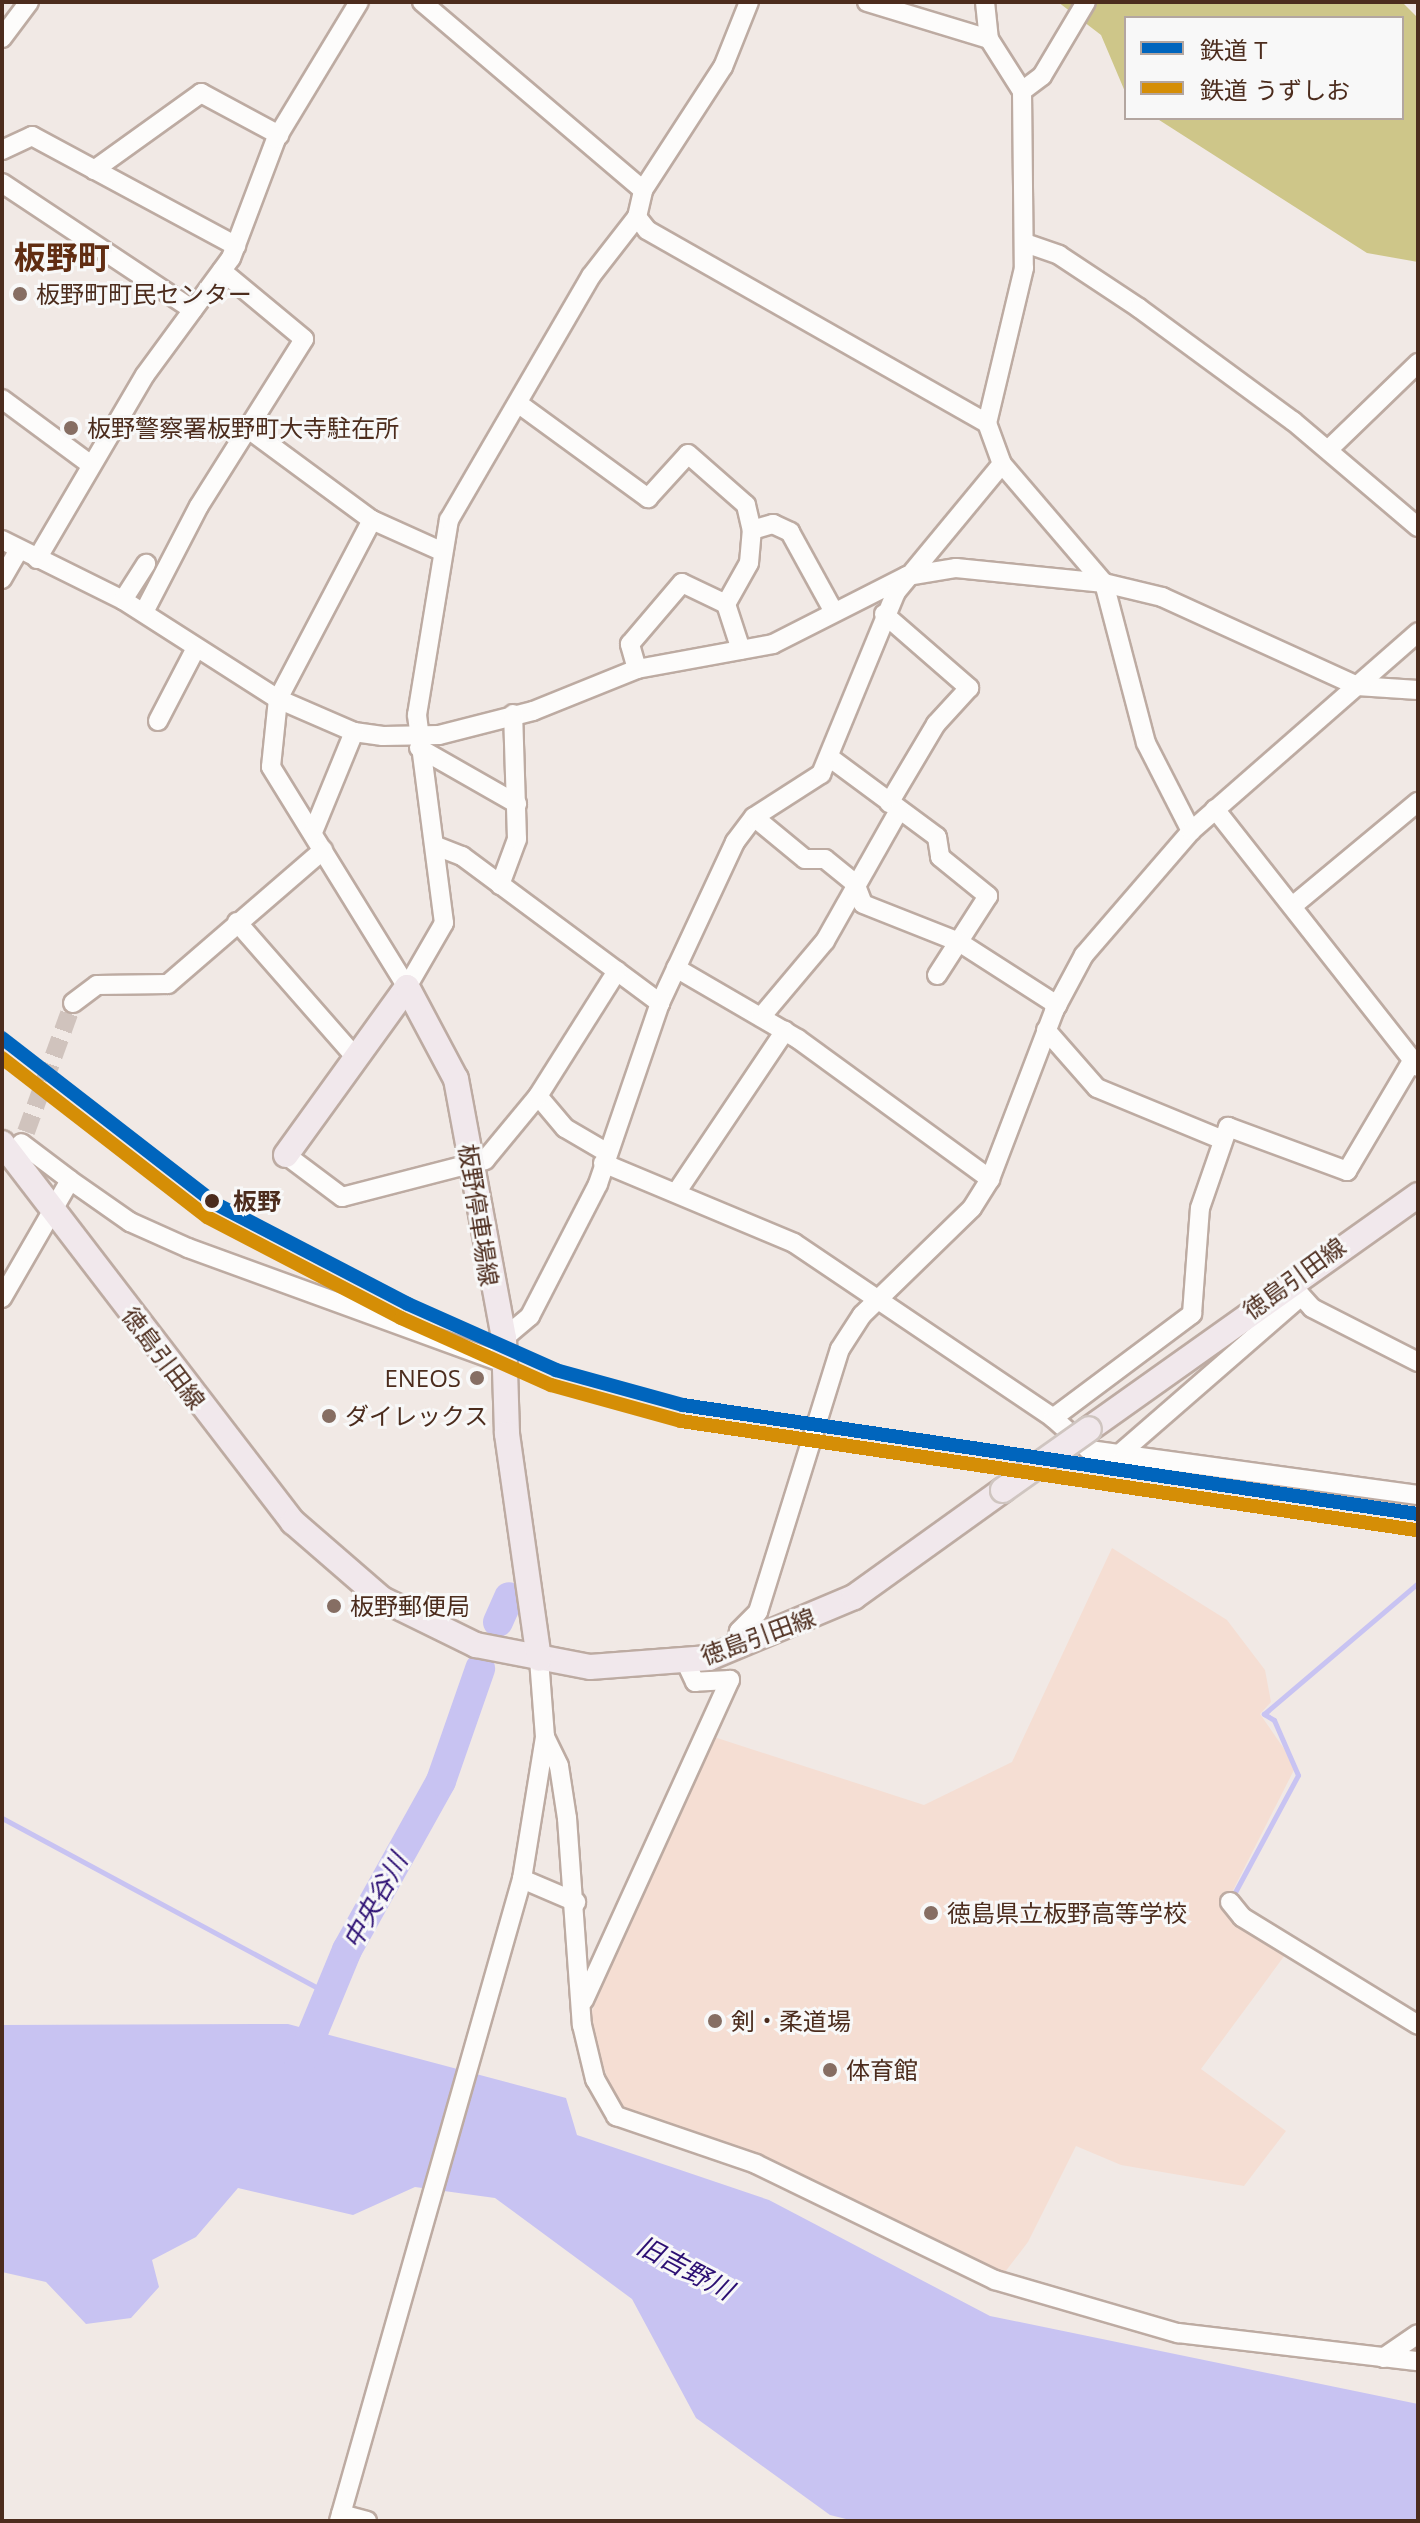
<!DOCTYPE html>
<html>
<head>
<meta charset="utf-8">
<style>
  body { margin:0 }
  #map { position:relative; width:1420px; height:2523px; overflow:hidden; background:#f1e9e5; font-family:"Open Sans","Noto Sans JP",sans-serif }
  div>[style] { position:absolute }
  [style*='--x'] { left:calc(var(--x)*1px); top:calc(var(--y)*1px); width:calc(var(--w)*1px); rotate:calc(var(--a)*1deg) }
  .built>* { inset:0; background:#f5ded3 }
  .forest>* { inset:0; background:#cec689 }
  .water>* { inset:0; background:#c8c3f2 }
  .stream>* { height:5px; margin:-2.5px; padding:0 2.5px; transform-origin:2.5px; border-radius:2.5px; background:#c8c3f2 }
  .river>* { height:30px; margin:-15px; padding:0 15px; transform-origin:15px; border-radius:15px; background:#c8c3f2 }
  .minor-tunnel>* { height:18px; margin-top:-9px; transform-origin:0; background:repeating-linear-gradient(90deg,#d0c3bd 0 18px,transparent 0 27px) }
  .roads { filter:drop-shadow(2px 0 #bdaba2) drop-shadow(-2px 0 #bdaba2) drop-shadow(0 2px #bdaba2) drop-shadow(0 -2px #bdaba2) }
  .minor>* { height:18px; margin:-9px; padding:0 9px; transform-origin:9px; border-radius:9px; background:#fdfcfb }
  .major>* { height:24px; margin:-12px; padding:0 12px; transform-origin:12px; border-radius:12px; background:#f1e8ec }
  .bridges { filter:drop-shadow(2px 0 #cfc5c0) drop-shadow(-2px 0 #cfc5c0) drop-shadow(0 2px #cfc5c0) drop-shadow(0 -2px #cfc5c0) }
  .major-bridge>* { height:24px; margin:-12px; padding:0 12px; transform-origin:12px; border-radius:12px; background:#f1e8ec }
  .rail-1>* { height:14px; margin:-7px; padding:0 7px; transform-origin:7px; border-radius:7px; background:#0065bd }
  .rail-2>* { height:14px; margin:-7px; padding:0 7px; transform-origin:7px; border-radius:7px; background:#d58e06 }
  .dots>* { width:22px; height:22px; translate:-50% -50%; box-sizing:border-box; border:4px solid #f8f8f8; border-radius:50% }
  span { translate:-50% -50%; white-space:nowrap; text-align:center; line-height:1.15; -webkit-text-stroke:6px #f8f8f8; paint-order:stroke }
  .poi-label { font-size:24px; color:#4c2c1d }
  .left { translate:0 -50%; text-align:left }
  .right { translate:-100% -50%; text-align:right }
  .stop-label { font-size:24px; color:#4c2c1d; font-weight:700 }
  .street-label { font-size:24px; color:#4c2c1d }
  .water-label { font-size:26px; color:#2c0f73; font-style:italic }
  .district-label { font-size:32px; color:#612d12; font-weight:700 }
  .frame { position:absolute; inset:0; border:4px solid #4c2c1d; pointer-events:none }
  .legend { position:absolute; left:1124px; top:16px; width:280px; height:104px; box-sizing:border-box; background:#f8f8f8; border:2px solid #b3a6a0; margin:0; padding:10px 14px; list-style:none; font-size:24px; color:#4c2c1d }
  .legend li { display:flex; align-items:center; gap:16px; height:40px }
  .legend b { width:40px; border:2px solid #b3a6a0 }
</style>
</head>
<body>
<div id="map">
  <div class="built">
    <div style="clip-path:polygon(1112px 1548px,1227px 1620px,1265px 1670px,1271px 1702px,1260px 1714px,1296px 1766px,1224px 1908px,1285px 1955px,1201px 2069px,1286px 2131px,1244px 2186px,1121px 2165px,1076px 2146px,1028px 2242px,1005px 2272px,994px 2274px,632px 2119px,615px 2104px,589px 2018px,711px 1736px,924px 1805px,1012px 1762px)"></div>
  </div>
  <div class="forest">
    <div style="clip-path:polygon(1058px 2px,1402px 2px,1418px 18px,1418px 262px,1367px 253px,1156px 118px,1402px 118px,1402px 18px,1126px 18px,1126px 94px,1101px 35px)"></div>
  </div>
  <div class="water">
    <div style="clip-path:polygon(288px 2024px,566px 2098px,577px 2135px,769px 2200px,990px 2316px,1418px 2404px,1418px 2521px,854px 2521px,830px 2515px,696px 2418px,632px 2299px,495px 2198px,415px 2187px,353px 2215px,238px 2188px,196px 2237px,152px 2260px,159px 2287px,131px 2318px,86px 2324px,46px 2282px,2px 2272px,2px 2025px)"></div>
  </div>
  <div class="stream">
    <div style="--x:2;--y:1818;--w:374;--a:28.3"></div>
    <div style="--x:1234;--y:1894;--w:135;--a:-61.7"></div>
    <div style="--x:1298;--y:1775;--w:60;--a:-113.6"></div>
    <div style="--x:1274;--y:1720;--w:12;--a:-149"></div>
    <div style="--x:1264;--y:1714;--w:202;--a:-40.4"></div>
  </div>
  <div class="river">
    <div style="--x:498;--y:1622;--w:27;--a:-66"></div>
    <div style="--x:299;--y:2066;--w:126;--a:-67.5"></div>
    <div style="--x:347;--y:1950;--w:193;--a:-60.9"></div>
    <div style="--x:441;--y:1781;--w:119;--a:-70.8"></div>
  </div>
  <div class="minor-tunnel">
    <div style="--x:26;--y:1132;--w:137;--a:-70"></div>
  </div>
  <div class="roads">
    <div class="minor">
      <div style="--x:422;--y:2;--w:290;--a:40.4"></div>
      <div style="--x:867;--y:2;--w:127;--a:16.9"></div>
      <div style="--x:989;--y:39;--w:62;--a:57.6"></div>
      <div style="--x:985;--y:2;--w:37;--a:84"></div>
      <div style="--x:1086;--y:2;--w:86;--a:120.7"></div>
      <div style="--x:1042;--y:76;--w:25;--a:143"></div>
      <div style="--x:1022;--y:91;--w:177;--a:89.4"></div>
      <div style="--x:1024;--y:268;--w:159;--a:103.4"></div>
      <div style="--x:987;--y:423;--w:44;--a:69.9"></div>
      <div style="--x:1002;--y:464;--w:157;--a:49.4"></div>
      <div style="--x:1104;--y:583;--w:165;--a:75.3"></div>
      <div style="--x:1146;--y:743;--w:99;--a:62.9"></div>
      <div style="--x:2;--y:38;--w:45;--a:-53.1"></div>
      <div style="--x:2;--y:150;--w:33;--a:-25"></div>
      <div style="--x:32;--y:136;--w:232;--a:28.3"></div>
      <div style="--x:94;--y:170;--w:132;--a:-35.7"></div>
      <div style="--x:201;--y:93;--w:89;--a:28.3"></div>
      <div style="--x:2;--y:183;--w:229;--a:33.6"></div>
      <div style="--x:637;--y:217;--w:16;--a:52"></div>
      <div style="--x:647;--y:230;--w:391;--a:29.6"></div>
      <div style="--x:1025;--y:243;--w:36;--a:19"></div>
      <div style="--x:1059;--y:255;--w:96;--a:33.5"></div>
      <div style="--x:1139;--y:308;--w:191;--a:36.3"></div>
      <div style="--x:1293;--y:421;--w:164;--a:40.3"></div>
      <div style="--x:2;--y:399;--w:109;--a:36.5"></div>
      <div style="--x:519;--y:404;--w:160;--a:36.1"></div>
      <div style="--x:648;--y:498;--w:59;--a:-47.7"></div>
      <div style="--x:688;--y:454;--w:77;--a:41.3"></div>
      <div style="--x:746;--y:505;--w:26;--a:77"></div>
      <div style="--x:752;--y:530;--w:22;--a:-16"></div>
      <div style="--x:773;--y:524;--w:19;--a:25"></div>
      <div style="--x:790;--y:532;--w:91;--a:61.2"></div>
      <div style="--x:247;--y:428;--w:155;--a:36.4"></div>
      <div style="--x:372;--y:520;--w:76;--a:24.2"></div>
      <div style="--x:1329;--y:449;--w:124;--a:-44"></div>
      <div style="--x:372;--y:520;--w:202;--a:117.7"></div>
      <div style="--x:278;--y:699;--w:68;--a:95.9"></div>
      <div style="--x:271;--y:767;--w:259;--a:58.3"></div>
      <div style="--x:407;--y:987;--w:74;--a:-60"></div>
      <div style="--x:444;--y:923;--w:210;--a:-97.4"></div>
      <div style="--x:417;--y:715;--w:198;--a:-80.7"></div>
      <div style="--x:449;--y:520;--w:282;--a:-59.8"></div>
      <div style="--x:591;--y:276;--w:75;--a:-52.1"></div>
      <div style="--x:637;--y:217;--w:28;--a:-77"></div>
      <div style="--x:643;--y:190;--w:147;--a:-57"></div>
      <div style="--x:723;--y:67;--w:70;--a:-68.2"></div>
      <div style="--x:2;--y:540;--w:135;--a:26.4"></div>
      <div style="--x:123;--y:600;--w:184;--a:32.6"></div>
      <div style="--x:278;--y:699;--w:83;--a:23.5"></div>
      <div style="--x:354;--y:732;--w:29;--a:8"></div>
      <div style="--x:383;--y:736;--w:56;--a:-1"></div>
      <div style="--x:439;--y:735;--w:97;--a:-14.3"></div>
      <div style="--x:533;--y:711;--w:112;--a:-22"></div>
      <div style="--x:637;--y:669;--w:138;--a:-10.4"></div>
      <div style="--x:773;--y:644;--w:150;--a:-26.9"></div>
      <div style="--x:907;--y:576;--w:50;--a:-9.3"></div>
      <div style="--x:956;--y:568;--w:149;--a:5.8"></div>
      <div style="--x:1104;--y:583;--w:60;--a:13.6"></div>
      <div style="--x:1162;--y:597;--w:214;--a:24.5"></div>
      <div style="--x:1357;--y:686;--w:61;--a:3.8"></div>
      <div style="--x:37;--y:559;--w:213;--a:-59.6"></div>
      <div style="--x:145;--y:375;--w:145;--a:-53.7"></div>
      <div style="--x:231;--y:258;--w:127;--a:-69.3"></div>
      <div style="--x:276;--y:139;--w:160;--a:-58.8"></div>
      <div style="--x:2;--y:579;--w:34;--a:-60"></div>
      <div style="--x:123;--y:600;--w:43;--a:-57.4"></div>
      <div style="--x:726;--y:604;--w:47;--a:-60.7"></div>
      <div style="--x:749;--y:563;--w:33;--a:-85"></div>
      <div style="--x:144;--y:612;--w:119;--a:-62.6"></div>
      <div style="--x:199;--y:506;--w:197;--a:-57.8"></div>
      <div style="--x:304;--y:339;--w:107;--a:-140.3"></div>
      <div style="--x:884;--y:614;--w:113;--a:41"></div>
      <div style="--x:969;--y:688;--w:49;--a:132.5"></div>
      <div style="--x:936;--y:724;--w:92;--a:120.7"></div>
      <div style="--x:637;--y:669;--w:26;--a:-106"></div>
      <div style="--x:630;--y:644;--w:80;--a:-49.6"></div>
      <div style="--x:682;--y:583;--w:49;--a:25.5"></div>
      <div style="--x:726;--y:604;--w:48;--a:71.9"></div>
      <div style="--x:158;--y:721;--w:82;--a:-62.5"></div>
      <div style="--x:419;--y:748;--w:113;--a:29.7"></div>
      <div style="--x:829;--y:757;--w:134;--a:36.5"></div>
      <div style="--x:937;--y:837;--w:20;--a:81"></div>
      <div style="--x:940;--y:857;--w:62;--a:39.1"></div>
      <div style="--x:988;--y:896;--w:94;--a:122.8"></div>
      <div style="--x:1215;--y:809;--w:328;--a:51.8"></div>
      <div style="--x:754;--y:817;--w:66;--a:39.5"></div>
      <div style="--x:805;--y:859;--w:20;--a:0"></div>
      <div style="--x:825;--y:859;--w:38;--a:39"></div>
      <div style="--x:855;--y:883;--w:22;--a:69"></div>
      <div style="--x:863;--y:904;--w:103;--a:21.6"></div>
      <div style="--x:959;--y:942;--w:117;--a:32.7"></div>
      <div style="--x:313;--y:832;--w:108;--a:-67.7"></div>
      <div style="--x:436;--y:846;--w:28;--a:21"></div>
      <div style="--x:462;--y:856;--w:247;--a:36.6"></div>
      <div style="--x:500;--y:885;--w:49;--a:-69.7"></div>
      <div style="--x:517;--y:839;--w:125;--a:-91.8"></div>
      <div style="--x:1295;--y:904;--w:160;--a:-39.7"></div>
      <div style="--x:237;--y:922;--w:179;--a:48.8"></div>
      <div style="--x:676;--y:968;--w:141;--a:30.2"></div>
      <div style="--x:798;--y:1039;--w:238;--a:36.1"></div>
      <div style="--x:73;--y:1003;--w:30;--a:-37"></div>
      <div style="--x:97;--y:985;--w:71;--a:-0.8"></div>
      <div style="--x:168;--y:984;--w:205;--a:-40.8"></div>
      <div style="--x:761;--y:1017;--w:99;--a:-49.9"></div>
      <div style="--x:825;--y:941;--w:150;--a:-60.5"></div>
      <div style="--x:1046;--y:1030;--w:77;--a:48.7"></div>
      <div style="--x:1097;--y:1088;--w:136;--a:22.4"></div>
      <div style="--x:538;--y:1096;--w:42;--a:49.8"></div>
      <div style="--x:565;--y:1128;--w:48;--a:30.3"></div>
      <div style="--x:286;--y:1155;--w:70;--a:36.9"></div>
      <div style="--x:342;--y:1197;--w:148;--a:-14.5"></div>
      <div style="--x:485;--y:1160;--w:83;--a:-50.4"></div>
      <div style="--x:538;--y:1096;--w:148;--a:-57.7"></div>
      <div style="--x:603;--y:1163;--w:207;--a:22.7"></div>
      <div style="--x:794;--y:1243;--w:313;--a:34"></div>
      <div style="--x:1053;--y:1418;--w:174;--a:-36.8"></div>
      <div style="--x:1192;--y:1314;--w:106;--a:-85.7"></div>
      <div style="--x:1200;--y:1208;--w:86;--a:-70.9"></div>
      <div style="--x:1228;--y:1127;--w:127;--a:20.3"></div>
      <div style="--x:1347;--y:1171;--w:128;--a:-59.4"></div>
      <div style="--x:70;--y:1180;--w:73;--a:35"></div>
      <div style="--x:130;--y:1222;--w:64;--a:24.1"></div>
      <div style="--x:188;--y:1248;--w:336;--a:20"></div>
      <div style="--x:678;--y:1190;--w:192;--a:-56.1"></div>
      <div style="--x:1295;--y:1289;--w:25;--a:48"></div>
      <div style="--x:1312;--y:1308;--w:119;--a:27"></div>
      <div style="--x:2;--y:1298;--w:136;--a:-60"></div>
      <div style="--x:70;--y:1180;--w:61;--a:-142.9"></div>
      <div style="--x:504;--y:1338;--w:34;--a:-40"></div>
      <div style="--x:530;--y:1316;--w:148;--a:-62.7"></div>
      <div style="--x:598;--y:1184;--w:191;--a:-71.1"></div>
      <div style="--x:660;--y:1003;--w:178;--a:-65"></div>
      <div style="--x:735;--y:842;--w:31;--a:-53"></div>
      <div style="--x:754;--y:817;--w:80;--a:-32.7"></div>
      <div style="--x:821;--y:774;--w:197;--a:-67.6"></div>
      <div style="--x:896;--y:592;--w:166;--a:-50.4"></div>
      <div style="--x:1053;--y:1418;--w:48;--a:41.6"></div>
      <div style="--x:1089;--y:1450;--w:332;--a:7.8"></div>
      <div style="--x:1123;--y:1451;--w:236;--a:-41"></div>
      <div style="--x:735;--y:1650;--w:19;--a:-78"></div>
      <div style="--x:739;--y:1631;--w:27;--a:-45"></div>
      <div style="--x:758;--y:1612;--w:275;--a:-72.7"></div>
      <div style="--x:840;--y:1349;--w:40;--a:-57.1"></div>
      <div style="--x:862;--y:1315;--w:153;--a:-44.2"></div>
      <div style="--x:972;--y:1208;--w:34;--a:-58"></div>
      <div style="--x:990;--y:1179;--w:180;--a:-69.1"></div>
      <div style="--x:1054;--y:1011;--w:64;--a:-61.8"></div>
      <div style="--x:1084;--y:955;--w:164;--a:-49.2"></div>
      <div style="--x:1191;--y:831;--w:302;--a:-41.2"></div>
      <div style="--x:545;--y:1737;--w:32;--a:64"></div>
      <div style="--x:559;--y:1766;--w:53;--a:81.3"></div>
      <div style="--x:567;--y:1818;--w:208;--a:85.9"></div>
      <div style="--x:582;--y:2025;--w:56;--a:76.5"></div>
      <div style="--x:595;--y:2079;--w:43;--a:60.4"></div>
      <div style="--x:616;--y:2116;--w:148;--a:18.9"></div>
      <div style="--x:756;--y:2164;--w:266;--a:25.9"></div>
      <div style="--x:995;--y:2280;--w:191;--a:16.2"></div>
      <div style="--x:1178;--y:2333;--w:242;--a:6.7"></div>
      <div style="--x:522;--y:1879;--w:59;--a:23.1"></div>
      <div style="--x:1230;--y:1902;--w:19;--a:51"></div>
      <div style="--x:1242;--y:1917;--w:206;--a:31.5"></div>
      <div style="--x:584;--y:2000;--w:352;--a:-65.5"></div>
      <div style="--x:730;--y:1680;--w:35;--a:177"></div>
      <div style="--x:695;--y:1682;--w:23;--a:-115"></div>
      <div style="--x:1383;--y:2358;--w:42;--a:-34.4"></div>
      <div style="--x:341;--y:2514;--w:27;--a:15"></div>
      <div style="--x:339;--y:2521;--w:668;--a:-74.09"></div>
      <div style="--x:522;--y:1879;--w:144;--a:-80.8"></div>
      <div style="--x:545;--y:1737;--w:78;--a:-94.4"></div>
    </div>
    <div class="major">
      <div style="--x:2;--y:1143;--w:478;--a:52.5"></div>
      <div style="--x:293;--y:1522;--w:118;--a:40.9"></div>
      <div style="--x:382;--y:1599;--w:105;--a:26.1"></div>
      <div style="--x:476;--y:1645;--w:116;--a:10.9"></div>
      <div style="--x:590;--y:1667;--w:119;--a:-4.3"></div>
      <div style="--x:709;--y:1658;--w:157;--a:-22.8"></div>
      <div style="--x:854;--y:1597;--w:183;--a:-35.7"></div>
      <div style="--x:286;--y:1155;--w:207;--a:-54.2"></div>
      <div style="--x:407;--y:987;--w:104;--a:62"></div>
      <div style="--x:456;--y:1079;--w:263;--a:79.5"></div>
      <div style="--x:504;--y:1338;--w:96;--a:88.2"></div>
      <div style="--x:507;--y:1434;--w:227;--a:81.9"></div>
      <div style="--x:1089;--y:1429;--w:404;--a:-35.4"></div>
    </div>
  </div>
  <div class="bridges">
    <div class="major-bridge">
      <div style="--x:1003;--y:1490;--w:105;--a:-35.3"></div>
    </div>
  </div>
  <div class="rail-1">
    <div style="--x:2;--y:1038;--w:271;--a:37.8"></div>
    <div style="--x:216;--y:1204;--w:216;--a:27.5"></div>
    <div style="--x:408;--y:1304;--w:162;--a:24"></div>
    <div style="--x:556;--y:1370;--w:132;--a:15.4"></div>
    <div style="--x:683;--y:1405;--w:743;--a:8.44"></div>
  </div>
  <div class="rail-2">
    <div style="--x:2;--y:1058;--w:259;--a:37.8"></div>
    <div style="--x:207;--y:1217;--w:219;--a:27.5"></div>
    <div style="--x:401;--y:1318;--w:164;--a:24.1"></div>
    <div style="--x:551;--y:1385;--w:135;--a:15.5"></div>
    <div style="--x:681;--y:1421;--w:743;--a:8.44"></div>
  </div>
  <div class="dots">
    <div style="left:20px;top:294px;background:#866e63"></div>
    <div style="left:71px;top:428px;background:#866e63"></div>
    <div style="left:212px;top:1201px;background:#4c2c1d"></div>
    <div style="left:477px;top:1378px;background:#866e63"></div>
    <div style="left:329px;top:1416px;background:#866e63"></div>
    <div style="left:334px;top:1606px;background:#866e63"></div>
    <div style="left:931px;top:1913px;background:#866e63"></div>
    <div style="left:715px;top:2021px;background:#866e63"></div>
    <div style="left:830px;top:2070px;background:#866e63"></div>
  </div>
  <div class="poi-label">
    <span class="left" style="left:36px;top:294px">板野町町民センター</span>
    <span class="left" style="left:87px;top:428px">板野警察署板野町大寺駐在所</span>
    <span class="right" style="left:461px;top:1378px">ENEOS</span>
    <span class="left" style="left:345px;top:1416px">ダイレックス</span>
    <span class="left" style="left:350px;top:1606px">板野郵便局</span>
    <span class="left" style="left:947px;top:1913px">徳島県立板野高等学校</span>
    <span class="left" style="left:731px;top:2021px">剣・柔道場</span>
    <span class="left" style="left:846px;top:2070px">体育館</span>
  </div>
  <div class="stop-label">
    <span class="left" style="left:233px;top:1201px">板野</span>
  </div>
  <div class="street-label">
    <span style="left:479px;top:1215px;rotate:81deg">板野停車場線</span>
    <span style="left:1294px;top:1278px;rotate:-36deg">徳島引田線</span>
    <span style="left:164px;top:1358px;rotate:53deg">徳島引田線</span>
    <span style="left:758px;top:1636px;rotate:-20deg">徳島引田線</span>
  </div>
  <div class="water-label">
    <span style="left:375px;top:1901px;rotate:-61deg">中央谷川</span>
    <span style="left:685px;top:2268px;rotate:28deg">旧吉野川</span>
  </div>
  <div class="district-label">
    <span style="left:62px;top:257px">板野町</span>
  </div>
  <div class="frame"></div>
  <ul class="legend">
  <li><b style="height:10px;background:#0065bd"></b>鉄道 T</li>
  <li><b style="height:10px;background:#d58e06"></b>鉄道 うずしお</li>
  </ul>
</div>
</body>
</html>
